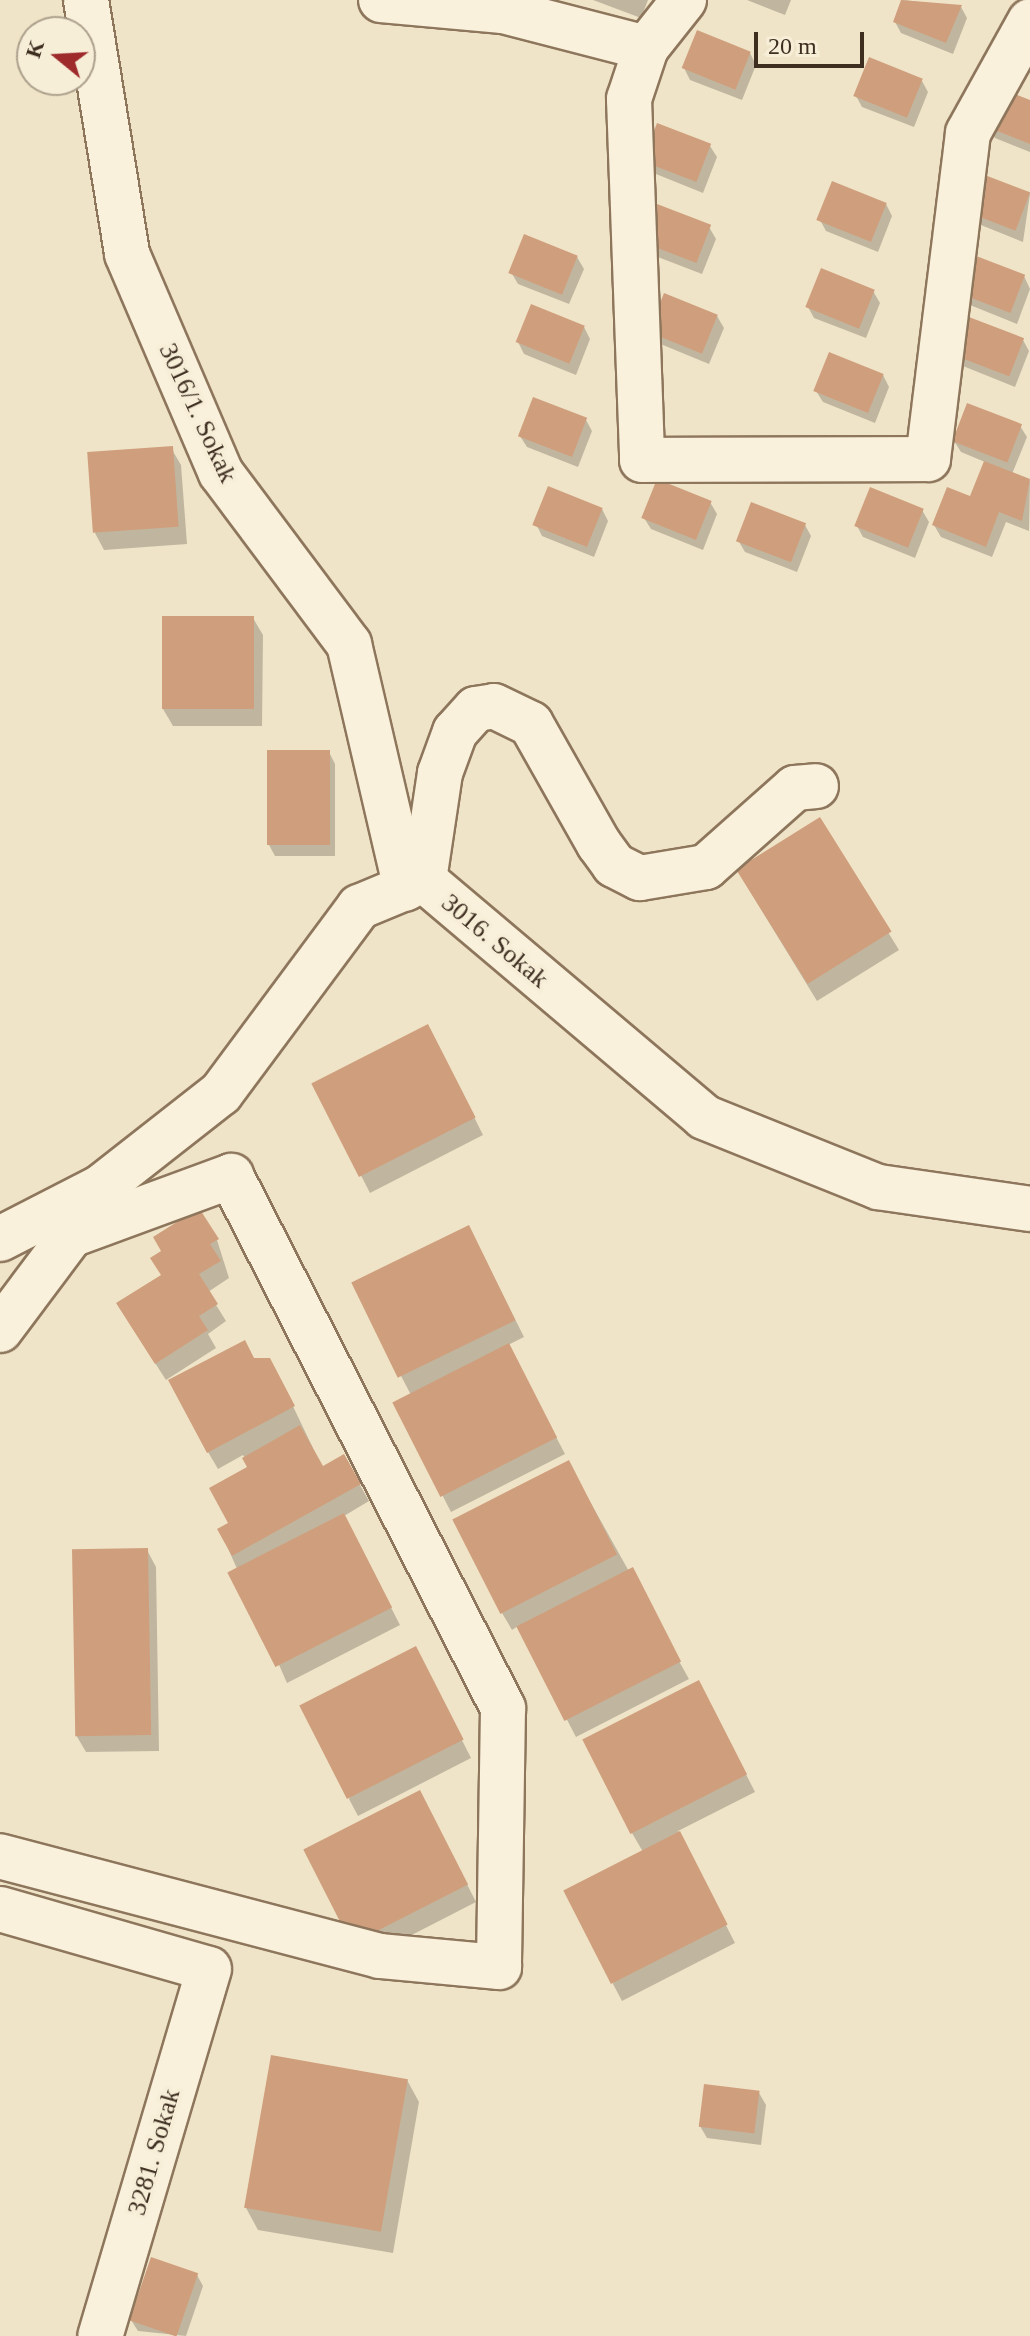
<!DOCTYPE html>
<html>
<head>
<meta charset="utf-8">
<style>
  body { margin:0 }
  #map { position:relative; width:1030px; height:2336px; overflow:hidden; background:#f0e4c8; font-family:Georgia,serif }
  div>[style] { position:absolute }
  [style*='--x'] { left:calc(var(--x)*1px); top:calc(var(--y)*1px); width:calc(var(--w)*1px); rotate:calc(var(--a)*1deg) }
  .shadow>* { inset:0; background:#0003 }
  .building>* { inset:0; background:#cf9f7d; transform-origin:0 0 }
  .roads { filter:drop-shadow(2px 0 #8d765c) drop-shadow(-2px 0 #8d765c) drop-shadow(0 2px #8d765c) drop-shadow(0 -2px #8d765c) }
  .minor>* { height:44px; margin:-22px; padding:0 22px; transform-origin:22px; border-radius:22px; background:#faf1dc }
  span { translate:-50% -50%; white-space:nowrap; text-align:center; line-height:1.15; -webkit-text-stroke:7px #f7eed8; paint-order:stroke }
  .street-label { font-size:26px; color:#3d2e20 }
  .north { position:absolute; left:16px; top:16px; width:80px; height:80px; box-sizing:border-box; background:#f7eed8; border:2px solid #ada18e; border-radius:50%; rotate:288deg; font-size:22px; font-weight:700; line-height:32px; text-align:center; color:#3d2e20 }
  .north::after { content:''; display:block; margin:auto; width:28px; height:36px; background:#9e2a2b; clip-path:polygon(50% 0,100% 100%,50% 72%,0 100%) }
  .scale { position:absolute; left:754px; top:32px; width:110px; height:36px; box-sizing:border-box; border:4px solid #3d2e20; border-top:0; padding-left:10px; font-size:24px; line-height:28px; white-space:nowrap; color:#3d2e20; -webkit-text-stroke:6px #f7eed8; paint-order:stroke }
</style>
</head>
<body>
<div id="map">
  <div class="shadow">
    <div style="clip-path:polygon(593px 0,648px 0,641px 18px)"></div>
    <div style="clip-path:polygon(747px 0,791px 0,785px 15px)"></div>
    <div style="clip-path:polygon(903px 0,961px 7px,967px 18px,953px 54px,901px 33px,895px 22px)"></div>
    <div style="clip-path:polygon(750px 53px,756px 65px,742px 100px,690px 80px,684px 68px)"></div>
    <div style="clip-path:polygon(922px 81px,928px 92px,914px 127px,862px 107px,856px 96px)"></div>
    <div style="clip-path:polygon(1030px 102px,1030px 152px,995px 138px,989px 127px)"></div>
    <div style="clip-path:polygon(710px 146px,717px 157px,703px 193px,651px 172px,644px 161px)"></div>
    <div style="clip-path:polygon(978px 174px,1030px 194px,1023px 242px,971px 221px)"></div>
    <div style="clip-path:polygon(886px 204px,892px 216px,878px 252px,826px 231px,820px 220px)"></div>
    <div style="clip-path:polygon(709px 227px,716px 239px,702px 274px,650px 254px,643px 242px)"></div>
    <div style="clip-path:polygon(577px 257px,584px 269px,569px 304px,518px 284px,511px 272px)"></div>
    <div style="clip-path:polygon(1024px 276px,1030px 289px,1017px 324px,965px 303px,958px 292px)"></div>
    <div style="clip-path:polygon(873px 291px,880px 303px,866px 338px,814px 318px,808px 307px)"></div>
    <div style="clip-path:polygon(717px 316px,724px 328px,709px 364px,658px 343px,651px 332px)"></div>
    <div style="clip-path:polygon(584px 327px,590px 339px,576px 375px,524px 354px,518px 342px)"></div>
    <div style="clip-path:polygon(1023px 340px,1029px 351px,1015px 387px,963px 366px,956px 355px)"></div>
    <div style="clip-path:polygon(883px 375px,889px 387px,875px 423px,823px 402px,816px 391px)"></div>
    <div style="clip-path:polygon(586px 420px,592px 431px,578px 467px,527px 447px,520px 436px)"></div>
    <div style="clip-path:polygon(1020px 426px,1027px 437px,1012px 474px,1030px 481px,1029px 531px,1006px 522px,992px 557px,941px 537px,934px 525px,971px 498px,985px 462px,961px 452px,954px 441px)"></div>
    <div style="clip-path:polygon(171px 448px,181px 465px,187px 544px,104px 550px,95px 533px)"></div>
    <div style="clip-path:polygon(710px 502px,717px 514px,703px 550px,651px 529px,644px 518px)"></div>
    <div style="clip-path:polygon(602px 509px,608px 521px,594px 557px,542px 536px,536px 524px)"></div>
    <div style="clip-path:polygon(922px 510px,929px 522px,915px 558px,863px 537px,857px 526px)"></div>
    <div style="clip-path:polygon(805px 525px,811px 536px,797px 572px,745px 552px,738px 540px)"></div>
    <div style="clip-path:polygon(253px 618px,263px 635px,262px 726px,173px 726px,163px 709px)"></div>
    <div style="clip-path:polygon(329px 752px,335px 764px,335px 856px,275px 856px,269px 845px)"></div>
    <div style="clip-path:polygon(819px 820px,899px 950px,817px 1001px,748px 888px)"></div>
    <div style="clip-path:polygon(437px 1043px,483px 1135px,370px 1193px,314px 1084px)"></div>
    <div style="clip-path:polygon(217px 1240px,229px 1278px,208px 1292px,226px 1321px,208px 1334px,216px 1348px,166px 1380px,128px 1321px,162px 1276px,163px 1252px)"></div>
    <div style="clip-path:polygon(478px 1245px,524px 1337px,508px 1345px,565px 1454px,451px 1512px,395px 1403px,411px 1395px,354px 1286px)"></div>
    <div style="clip-path:polygon(254px 1360px,279px 1377px,323px 1469px,344px 1457px,369px 1501px,344px 1516px,400px 1625px,287px 1683px,220px 1530px,231px 1524px,250px 1468px,243px 1455px,218px 1469px,208px 1452px)"></div>
    <div style="clip-path:polygon(578px 1480px,689px 1679px,576px 1737px,518px 1626px,512px 1630px,502px 1613px)"></div>
    <div style="clip-path:polygon(147px 1550px,156px 1567px,159px 1751px,86px 1752px,76px 1735px)"></div>
    <div style="clip-path:polygon(424px 1665px,471px 1758px,358px 1816px,349px 1799px)"></div>
    <div style="clip-path:polygon(708px 1699px,755px 1792px,678px 1831px,735px 1943px,622px 2001px,613px 1984px,643px 1852px,632px 1833px)"></div>
    <div style="clip-path:polygon(429px 1809px,476px 1902px,363px 1960px,353px 1943px)"></div>
    <div style="clip-path:polygon(407px 2080px,419px 2102px,393px 2253px,258px 2230px,246px 2208px)"></div>
    <div style="clip-path:polygon(759px 2093px,766px 2105px,761px 2145px,707px 2138px,700px 2126px)"></div>
    <div style="clip-path:polygon(197px 2275px,203px 2286px,186px 2336px,138px 2331px,131px 2320px)"></div>
  </div>
  <div class="building">
    <div style="clip-path:polygon(901px 0,962px 5px,946px 43px,893px 22px)"></div>
    <div style="left:697px;top:30px;width:58px;height:41px;rotate:22deg"></div>
    <div style="left:869px;top:57px;width:58px;height:42px;rotate:22deg"></div>
    <div style="clip-path:polygon(1002px 89px,1030px 100px,1030px 144px,987px 127px)"></div>
    <div style="left:657px;top:123px;width:58px;height:41px;rotate:21deg"></div>
    <div style="left:977px;top:172px;width:57px;height:41px;rotate:21deg"></div>
    <div style="left:832px;top:181px;width:59px;height:42px;rotate:22deg"></div>
    <div style="left:657px;top:204px;width:58px;height:41px;rotate:21deg"></div>
    <div style="left:524px;top:234px;width:58px;height:42px;rotate:22deg"></div>
    <div style="left:971px;top:254px;width:58px;height:41px;rotate:21deg"></div>
    <div style="left:821px;top:268px;width:58px;height:42px;rotate:22deg"></div>
    <div style="left:664px;top:293px;width:58px;height:42px;rotate:22deg"></div>
    <div style="left:531px;top:304px;width:58px;height:41px;rotate:22deg"></div>
    <div style="left:969px;top:317px;width:59px;height:41px;rotate:21deg"></div>
    <div style="left:829px;top:352px;width:59px;height:42px;rotate:22deg"></div>
    <div style="left:533px;top:397px;width:58px;height:42px;rotate:21deg"></div>
    <div style="left:967px;top:403px;width:59px;height:41px;rotate:21deg"></div>
    <div style="left:173px;top:446px;width:81px;height:86px;rotate:86deg"></div>
    <div style="clip-path:polygon(984px 461px,1030px 479px,1022px 521px,999px 512px,986px 547px,932px 525px,947px 487px,970px 496px)"></div>
    <div style="left:657px;top:479px;width:59px;height:42px;rotate:22deg"></div>
    <div style="left:548px;top:486px;width:59px;height:42px;rotate:22deg"></div>
    <div style="left:870px;top:487px;width:58px;height:42px;rotate:22deg"></div>
    <div style="left:751px;top:502px;width:59px;height:42px;rotate:21deg"></div>
    <div style="left:162px;top:616px;width:92px;height:93px"></div>
    <div style="left:267px;top:750px;width:63px;height:95px"></div>
    <div style="left:820px;top:817px;width:135px;height:99px;rotate:58deg"></div>
    <div style="left:428px;top:1024px;width:105px;height:131px;rotate:63deg"></div>
    <div style="clip-path:polygon(199px 1208px,219px 1239px,210px 1244px,221px 1261px,199px 1274px,218px 1304px,199px 1316px,208px 1330px,155px 1364px,116px 1303px,161px 1275px,150px 1258px,161px 1251px,153px 1237px)"></div>
    <div style="left:469px;top:1225px;width:106px;height:131px;rotate:64deg"></div>
    <div style="clip-path:polygon(245px 1340px,254px 1358px,270px 1358px,295px 1406px,207px 1453px,168px 1380px)"></div>
    <div style="left:509px;top:1343px;width:106px;height:131px;rotate:63deg"></div>
    <div style="clip-path:polygon(300px 1425px,323px 1466px,344px 1454px,361px 1484px,232px 1556px,217px 1529px,228px 1523px,209px 1488px,247px 1467px,242px 1458px)"></div>
    <div style="left:569px;top:1460px;width:106px;height:131px;rotate:63deg"></div>
    <div style="left:344px;top:1513px;width:106px;height:131px;rotate:63deg"></div>
    <div style="left:148px;top:1548px;width:187px;height:76px;rotate:89deg"></div>
    <div style="left:633px;top:1567px;width:106px;height:131px;rotate:63deg"></div>
    <div style="left:416px;top:1646px;width:105px;height:131px;rotate:63deg"></div>
    <div style="left:699px;top:1680px;width:106px;height:131px;rotate:63deg"></div>
    <div style="left:420px;top:1790px;width:106px;height:131px;rotate:63deg"></div>
    <div style="left:680px;top:1831px;width:105px;height:131px;rotate:63deg"></div>
    <div style="left:271px;top:2055px;width:139px;height:155px;rotate:10deg"></div>
    <div style="left:704px;top:2084px;width:56px;height:43px;rotate:7deg"></div>
    <div style="left:151px;top:2257px;width:50px;height:67px;rotate:19deg"></div>
  </div>
  <div class="roads">
    <div class="minor">
      <div style="--x:86;--y:0;--w:257;--a:80.8"></div>
      <div style="--x:127;--y:254;--w:238;--a:66.8"></div>
      <div style="--x:221;--y:473;--w:214;--a:53.2"></div>
      <div style="--x:349;--y:644;--w:251;--a:76.9"></div>
      <div style="--x:381;--y:0;--w:122;--a:5.2"></div>
      <div style="--x:503;--y:11;--w:148;--a:14.5"></div>
      <div style="--x:684;--y:0;--w:61;--a:128.4"></div>
      <div style="--x:646;--y:48;--w:54;--a:108.4"></div>
      <div style="--x:629;--y:99;--w:361;--a:87.9"></div>
      <div style="--x:642;--y:460;--w:286;--a:-0.2"></div>
      <div style="--x:928;--y:459;--w:328;--a:-83"></div>
      <div style="--x:968;--y:133;--w:128;--a:-61"></div>
      <div style="--x:424;--y:880;--w:108;--a:-81.5"></div>
      <div style="--x:440;--y:773;--w:44;--a:-69.9"></div>
      <div style="--x:455;--y:732;--w:31;--a:-48"></div>
      <div style="--x:476;--y:709;--w:18;--a:-9"></div>
      <div style="--x:494;--y:706;--w:41;--a:25.9"></div>
      <div style="--x:531;--y:724;--w:138;--a:60.5"></div>
      <div style="--x:599;--y:844;--w:26;--a:54"></div>
      <div style="--x:614;--y:865;--w:29;--a:27"></div>
      <div style="--x:640;--y:878;--w:67;--a:-9.5"></div>
      <div style="--x:706;--y:867;--w:119;--a:-41.6"></div>
      <div style="--x:795;--y:788;--w:21;--a:-5"></div>
      <div style="--x:0;--y:1239;--w:114;--a:-27.2"></div>
      <div style="--x:101;--y:1187;--w:152;--a:-38.1"></div>
      <div style="--x:221;--y:1093;--w:232;--a:-53.4"></div>
      <div style="--x:359;--y:907;--w:70;--a:-22.6"></div>
      <div style="--x:424;--y:880;--w:367;--a:40.2"></div>
      <div style="--x:704;--y:1117;--w:188;--a:21.9"></div>
      <div style="--x:878;--y:1187;--w:154;--a:8.2"></div>
      <div style="--x:0;--y:1330;--w:119;--a:-53.2"></div>
      <div style="--x:71;--y:1235;--w:171;--a:-20.2"></div>
      <div style="--x:231;--y:1176;--w:598;--a:62.92"></div>
      <div style="--x:503;--y:1708;--w:259;--a:90.9"></div>
      <div style="--x:499;--y:1967;--w:120;--a:-174.7"></div>
      <div style="--x:380;--y:1956;--w:393;--a:-165.3"></div>
      <div style="--x:0;--y:1909;--w:217;--a:16"></div>
      <div style="--x:209;--y:1969;--w:383;--a:106.5"></div>
    </div>
  </div>
  <div class="street-label">
    <span style="left:198px;top:413px;rotate:65deg">3016/1. Sokak</span>
    <span style="left:495px;top:941px;rotate:40deg">3016. Sokak</span>
    <span style="left:154px;top:2152px;rotate:-74deg">3281. Sokak</span>
  </div>
  <div class="north">K</div>
  <div class="scale">20 m</div>
</div>
</body>
</html>
